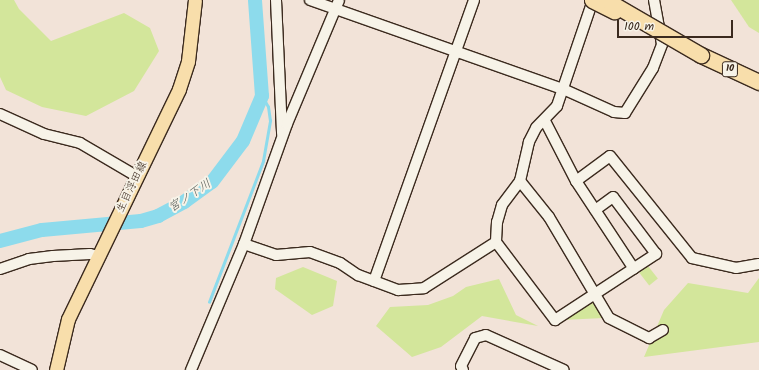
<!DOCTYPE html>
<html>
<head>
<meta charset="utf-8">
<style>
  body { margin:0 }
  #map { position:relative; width:759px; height:370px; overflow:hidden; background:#f2e3d8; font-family:Kalam,"Klee One",sans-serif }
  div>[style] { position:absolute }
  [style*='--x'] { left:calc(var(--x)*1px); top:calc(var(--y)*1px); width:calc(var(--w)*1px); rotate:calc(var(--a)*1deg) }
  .green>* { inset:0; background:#d3e69b; transform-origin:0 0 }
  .stream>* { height:2.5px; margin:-1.25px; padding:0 1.25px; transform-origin:1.25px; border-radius:1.25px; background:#8ddbec }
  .river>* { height:14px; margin:-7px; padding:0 7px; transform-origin:7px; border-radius:7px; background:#8ddbec }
  .roads { filter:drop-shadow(1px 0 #3b2a1e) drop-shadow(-1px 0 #3b2a1e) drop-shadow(0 1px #3b2a1e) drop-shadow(0 -1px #3b2a1e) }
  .minor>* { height:10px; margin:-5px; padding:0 5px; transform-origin:5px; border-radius:5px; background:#f7f3e8 }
  .major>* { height:13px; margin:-6.5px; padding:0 6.5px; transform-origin:6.5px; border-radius:6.5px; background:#f8deab }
  .highway>* { height:15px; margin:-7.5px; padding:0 7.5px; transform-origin:7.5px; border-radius:7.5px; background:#f8deab }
  .bridges { filter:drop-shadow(1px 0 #3b2a1e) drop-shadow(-1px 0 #3b2a1e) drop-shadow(0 1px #3b2a1e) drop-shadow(0 -1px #3b2a1e) }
  .highway-bridge>* { height:15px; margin:-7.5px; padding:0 7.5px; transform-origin:7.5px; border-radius:7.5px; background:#f8deab }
  span { translate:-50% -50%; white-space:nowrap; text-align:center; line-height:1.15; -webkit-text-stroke:4px #f7f3e8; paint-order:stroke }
  .shield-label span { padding:1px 3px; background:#f7f3e8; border:1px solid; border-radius:3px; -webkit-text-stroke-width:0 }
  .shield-label { font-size:10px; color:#3b2a1e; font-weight:700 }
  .street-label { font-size:11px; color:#3b2a1e }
  .water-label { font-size:12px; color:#505652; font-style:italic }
  .scale { position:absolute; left:617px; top:20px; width:116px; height:18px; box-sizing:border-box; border:2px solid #3b2a1e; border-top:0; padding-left:5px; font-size:12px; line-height:14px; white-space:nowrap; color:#3b2a1e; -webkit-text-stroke:3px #f7f3e8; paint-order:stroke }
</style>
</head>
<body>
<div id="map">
  <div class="green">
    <div style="clip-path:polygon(0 0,14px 0,19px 9px,51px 41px,124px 13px,150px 28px,159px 51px,134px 91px,86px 116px,42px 107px,6px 90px,0 77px)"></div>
    <div style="clip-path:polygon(731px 0,759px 0,759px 33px,749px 27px)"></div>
    <div style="left:648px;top:266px;width:16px;height:11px;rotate:52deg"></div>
    <div style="clip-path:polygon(303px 267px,337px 281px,333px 306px,312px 315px,275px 289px,276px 278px)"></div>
    <div style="clip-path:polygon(759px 278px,759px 342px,644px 357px,664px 310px,688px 283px,748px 293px)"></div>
    <div style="clip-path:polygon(499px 279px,516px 315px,538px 326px,482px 316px,441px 347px,412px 357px,376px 326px,390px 307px,428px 305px,453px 296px,466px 287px)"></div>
    <div style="clip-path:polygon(594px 299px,604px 318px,562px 320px)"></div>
  </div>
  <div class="stream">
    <div style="--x:209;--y:302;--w:151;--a:-69"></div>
    <div style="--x:263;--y:161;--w:41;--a:-80.1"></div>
    <div style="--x:270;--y:121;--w:14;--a:-98"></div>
    <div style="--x:268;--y:107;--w:13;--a:-119"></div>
  </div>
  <div class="river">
    <div style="--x:0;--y:241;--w:43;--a:-14.7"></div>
    <div style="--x:42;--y:230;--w:99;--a:-5.2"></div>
    <div style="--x:141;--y:221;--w:18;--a:-16"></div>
    <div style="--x:158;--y:216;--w:30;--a:-28"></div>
    <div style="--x:184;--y:202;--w:34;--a:-36"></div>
    <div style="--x:212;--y:182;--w:51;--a:-52.9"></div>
    <div style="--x:243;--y:141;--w:49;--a:-67.1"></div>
    <div style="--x:262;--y:96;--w:96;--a:-94.2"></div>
  </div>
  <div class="roads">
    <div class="minor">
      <div style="--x:276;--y:0;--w:134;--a:87.4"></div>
      <div style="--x:310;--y:0;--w:268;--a:19.4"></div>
      <div style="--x:563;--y:89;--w:56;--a:24.3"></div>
      <div style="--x:614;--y:112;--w:11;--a:5"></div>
      <div style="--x:625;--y:113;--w:53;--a:-58.1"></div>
      <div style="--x:653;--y:68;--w:26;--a:-69"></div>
      <div style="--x:662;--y:44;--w:45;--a:-100.3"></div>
      <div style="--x:593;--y:0;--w:112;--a:108.8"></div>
      <div style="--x:557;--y:106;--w:30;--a:134"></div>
      <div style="--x:536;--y:128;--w:16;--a:117"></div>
      <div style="--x:529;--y:142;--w:40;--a:103"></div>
      <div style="--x:520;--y:181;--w:30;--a:127"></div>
      <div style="--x:502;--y:205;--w:18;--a:106"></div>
      <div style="--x:497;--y:222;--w:20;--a:93"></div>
      <div style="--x:496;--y:242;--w:98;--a:52.9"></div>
      <div style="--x:555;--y:320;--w:121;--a:-33.2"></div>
      <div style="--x:656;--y:254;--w:71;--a:-127"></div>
      <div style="--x:613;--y:197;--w:22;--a:144"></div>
      <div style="--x:0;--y:114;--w:48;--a:24.4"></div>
      <div style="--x:44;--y:134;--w:37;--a:14"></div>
      <div style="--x:80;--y:143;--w:67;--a:30.4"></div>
      <div style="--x:545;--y:121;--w:68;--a:62.7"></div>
      <div style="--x:576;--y:181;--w:105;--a:56.6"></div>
      <div style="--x:520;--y:181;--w:46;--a:51.1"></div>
      <div style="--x:549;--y:217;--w:117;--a:59.3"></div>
      <div style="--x:609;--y:318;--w:45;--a:26.6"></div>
      <div style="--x:649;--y:338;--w:16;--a:-30"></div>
      <div style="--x:576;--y:181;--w:42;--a:-36.3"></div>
      <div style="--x:610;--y:156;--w:131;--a:51.2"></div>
      <div style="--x:692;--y:258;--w:45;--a:12.8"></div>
      <div style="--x:736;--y:268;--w:23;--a:-10"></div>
      <div style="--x:244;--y:244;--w:34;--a:19"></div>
      <div style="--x:276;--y:255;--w:34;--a:-5"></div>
      <div style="--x:310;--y:252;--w:32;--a:20"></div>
      <div style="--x:340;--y:263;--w:22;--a:34"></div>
      <div style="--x:358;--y:275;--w:43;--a:20.6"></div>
      <div style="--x:398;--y:290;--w:26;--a:-4"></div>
      <div style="--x:424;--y:288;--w:85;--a:-32.6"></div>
      <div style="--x:0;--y:269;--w:31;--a:-19"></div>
      <div style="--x:29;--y:259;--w:24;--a:-7"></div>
      <div style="--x:53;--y:256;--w:37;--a:-3"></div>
      <div style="--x:90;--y:254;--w:8;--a:14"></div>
      <div style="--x:374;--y:281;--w:298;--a:-70.4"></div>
      <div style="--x:0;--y:355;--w:35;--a:25"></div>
      <div style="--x:191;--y:370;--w:137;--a:-67.2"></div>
      <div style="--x:244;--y:244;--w:127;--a:-70.3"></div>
      <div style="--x:287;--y:124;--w:134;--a:-67.2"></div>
      <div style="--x:463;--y:370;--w:4;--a:-117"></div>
      <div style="--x:461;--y:366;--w:31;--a:-63"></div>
      <div style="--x:475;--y:338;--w:11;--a:-15"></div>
      <div style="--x:486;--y:335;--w:85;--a:24.2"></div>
    </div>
    <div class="major">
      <div style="--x:56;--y:370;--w:52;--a:-76.8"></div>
      <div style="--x:68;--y:319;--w:255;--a:-64.2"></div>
      <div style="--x:179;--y:89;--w:29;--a:-72"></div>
      <div style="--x:188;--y:61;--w:61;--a:-83.5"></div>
    </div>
    <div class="highway">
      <div style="--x:701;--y:55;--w:64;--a:25"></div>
    </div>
  </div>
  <div class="bridges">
    <div class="highway-bridge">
      <div style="--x:592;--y:0;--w:25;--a:27"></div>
      <div style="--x:606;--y:0;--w:110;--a:30.1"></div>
    </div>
  </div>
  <div class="shield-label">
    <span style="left:730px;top:69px">10</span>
  </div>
  <div class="street-label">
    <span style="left:132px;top:187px;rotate:-64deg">生目浮田線</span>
  </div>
  <div class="water-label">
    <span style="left:190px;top:196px;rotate:-34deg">宮ノ下川</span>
  </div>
  <div class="scale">100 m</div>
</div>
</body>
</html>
